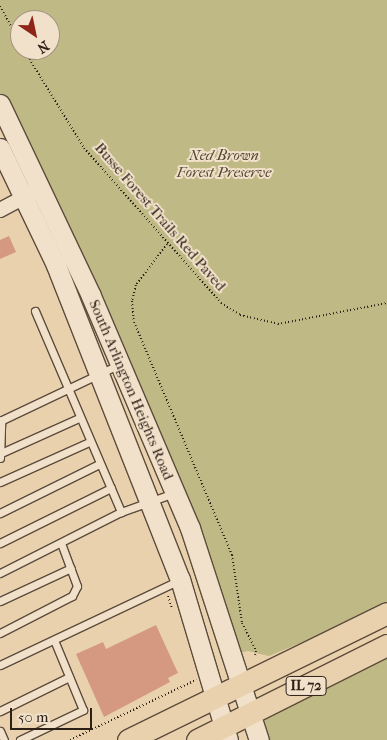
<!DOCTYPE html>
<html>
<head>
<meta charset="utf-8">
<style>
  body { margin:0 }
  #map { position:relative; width:387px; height:740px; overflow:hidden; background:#e9d1ad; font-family:"IM FELL French Canon",serif }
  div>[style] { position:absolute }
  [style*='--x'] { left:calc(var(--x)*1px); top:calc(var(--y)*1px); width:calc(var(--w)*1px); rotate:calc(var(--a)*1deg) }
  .green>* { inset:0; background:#beb985 }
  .building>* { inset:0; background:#d59982 }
  .path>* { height:2px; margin-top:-1px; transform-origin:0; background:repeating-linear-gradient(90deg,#2d2016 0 1px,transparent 0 3.5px) }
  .roads { filter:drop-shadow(1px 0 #5c4c3c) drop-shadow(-1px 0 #5c4c3c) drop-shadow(0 1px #5c4c3c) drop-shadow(0 -1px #5c4c3c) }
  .service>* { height:7px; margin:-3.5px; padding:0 3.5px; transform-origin:3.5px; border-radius:3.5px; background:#f1e1ca }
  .minor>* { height:14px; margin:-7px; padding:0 7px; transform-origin:7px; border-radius:7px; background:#f1e1ca }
  .secondary>* { height:19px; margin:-9.5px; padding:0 9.5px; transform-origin:9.5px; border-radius:9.5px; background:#f1e1ca }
  .primary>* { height:21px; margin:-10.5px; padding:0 10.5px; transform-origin:10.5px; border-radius:10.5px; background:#e9d1ad }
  span { translate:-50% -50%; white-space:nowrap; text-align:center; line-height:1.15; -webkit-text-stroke:4px #f1e1ca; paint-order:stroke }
  .shield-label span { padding:1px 4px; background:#f1e1ca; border:1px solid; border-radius:4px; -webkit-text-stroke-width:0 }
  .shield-label { font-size:14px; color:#2d2016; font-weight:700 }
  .park-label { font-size:15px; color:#514632; font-style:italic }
  .street-label { font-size:15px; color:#2d2016 }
  .north { position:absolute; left:10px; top:10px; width:50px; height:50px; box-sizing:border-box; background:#f1e1ca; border:1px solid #a39482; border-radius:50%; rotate:146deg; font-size:14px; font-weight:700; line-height:20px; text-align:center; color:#2d2016 }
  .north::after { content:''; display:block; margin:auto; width:18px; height:22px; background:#8f2418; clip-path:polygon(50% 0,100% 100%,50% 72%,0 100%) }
  .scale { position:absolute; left:10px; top:708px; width:82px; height:22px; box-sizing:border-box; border:2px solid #2d2016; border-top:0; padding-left:6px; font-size:15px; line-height:18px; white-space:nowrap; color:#2d2016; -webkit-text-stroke:4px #f1e1ca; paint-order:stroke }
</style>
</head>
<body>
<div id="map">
  <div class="green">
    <div style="clip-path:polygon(evenodd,0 0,387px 0,387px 607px,269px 656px,248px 651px,234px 654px,0 104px,0 0,20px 20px,50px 20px,50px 50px,20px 50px,20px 20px)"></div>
    <div style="clip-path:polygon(387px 645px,387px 740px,260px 740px,251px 713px)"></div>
  </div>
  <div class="building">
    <div style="clip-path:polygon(9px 236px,16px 252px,0 259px,0 240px)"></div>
    <div style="clip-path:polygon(156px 625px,178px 673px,168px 678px,170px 682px,104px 717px,76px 654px,103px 642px,106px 649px)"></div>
  </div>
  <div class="path">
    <div style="--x:0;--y:6;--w:42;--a:61.6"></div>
    <div style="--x:24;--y:50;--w:115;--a:58.5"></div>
    <div style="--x:84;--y:148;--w:207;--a:48.5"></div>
    <div style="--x:221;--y:303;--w:22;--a:32"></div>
    <div style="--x:240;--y:315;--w:39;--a:13"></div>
    <div style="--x:278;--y:324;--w:111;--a:-10.9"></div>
    <div style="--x:167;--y:244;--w:51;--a:127.1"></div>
    <div style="--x:136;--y:285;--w:16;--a:104"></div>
    <div style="--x:132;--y:301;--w:21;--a:85"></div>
    <div style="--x:134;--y:322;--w:253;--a:67.2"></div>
    <div style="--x:232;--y:555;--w:69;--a:81.6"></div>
    <div style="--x:242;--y:623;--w:31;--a:63"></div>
    <div style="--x:256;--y:651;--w:5;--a:101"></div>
    <div style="--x:168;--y:596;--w:13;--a:72"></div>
    <div style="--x:70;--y:740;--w:140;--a:-25.5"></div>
  </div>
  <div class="roads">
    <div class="service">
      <div style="--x:35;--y:311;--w:219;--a:66.8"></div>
      <div style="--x:0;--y:421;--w:131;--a:-25.4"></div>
      <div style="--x:1;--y:453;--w:85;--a:-24.2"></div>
      <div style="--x:0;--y:458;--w:38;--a:-88"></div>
      <div style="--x:0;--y:482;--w:98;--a:-24.2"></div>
      <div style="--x:0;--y:513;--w:110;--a:-26.3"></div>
      <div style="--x:0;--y:543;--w:124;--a:-26.4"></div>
      <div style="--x:0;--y:573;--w:136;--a:-26.8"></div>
      <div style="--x:121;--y:512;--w:56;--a:-19.7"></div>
      <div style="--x:0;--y:601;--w:78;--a:-24.9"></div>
      <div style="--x:0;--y:633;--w:81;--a:-27.2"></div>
      <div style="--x:72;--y:596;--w:11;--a:-63"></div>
      <div style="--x:77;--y:586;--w:46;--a:-110.4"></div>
      <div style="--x:0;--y:665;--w:199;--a:-25.3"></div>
      <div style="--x:0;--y:711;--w:77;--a:-26.2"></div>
      <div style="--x:0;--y:731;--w:10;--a:66"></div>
      <div style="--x:20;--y:740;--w:70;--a:-25.5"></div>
      <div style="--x:83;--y:710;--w:76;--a:-112.5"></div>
    </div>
    <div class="minor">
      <div style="--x:0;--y:210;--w:36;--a:-28"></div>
    </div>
    <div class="secondary">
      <div style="--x:0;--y:104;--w:212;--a:64.6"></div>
      <div style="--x:91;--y:296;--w:252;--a:66.9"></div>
      <div style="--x:190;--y:528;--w:223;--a:72"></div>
      <div style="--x:0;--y:148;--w:130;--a:64.4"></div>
      <div style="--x:56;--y:265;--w:338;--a:68.5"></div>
      <div style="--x:180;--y:579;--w:168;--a:73.4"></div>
    </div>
    <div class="primary">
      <div style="--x:128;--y:740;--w:288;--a:-26.1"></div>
      <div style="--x:197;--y:740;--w:212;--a:-26.6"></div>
    </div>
  </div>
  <div class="shield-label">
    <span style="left:306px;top:686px">IL 72</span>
  </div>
  <div class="park-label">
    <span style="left:224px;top:164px">Ned Brown<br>Forest Preserve</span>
  </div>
  <div class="street-label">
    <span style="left:160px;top:217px;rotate:49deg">Busse Forest Trails Red Paved</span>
    <span style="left:131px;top:390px;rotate:67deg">South Arlington Heights Road</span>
  </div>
  <div class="north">N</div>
  <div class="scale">50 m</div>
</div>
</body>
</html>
